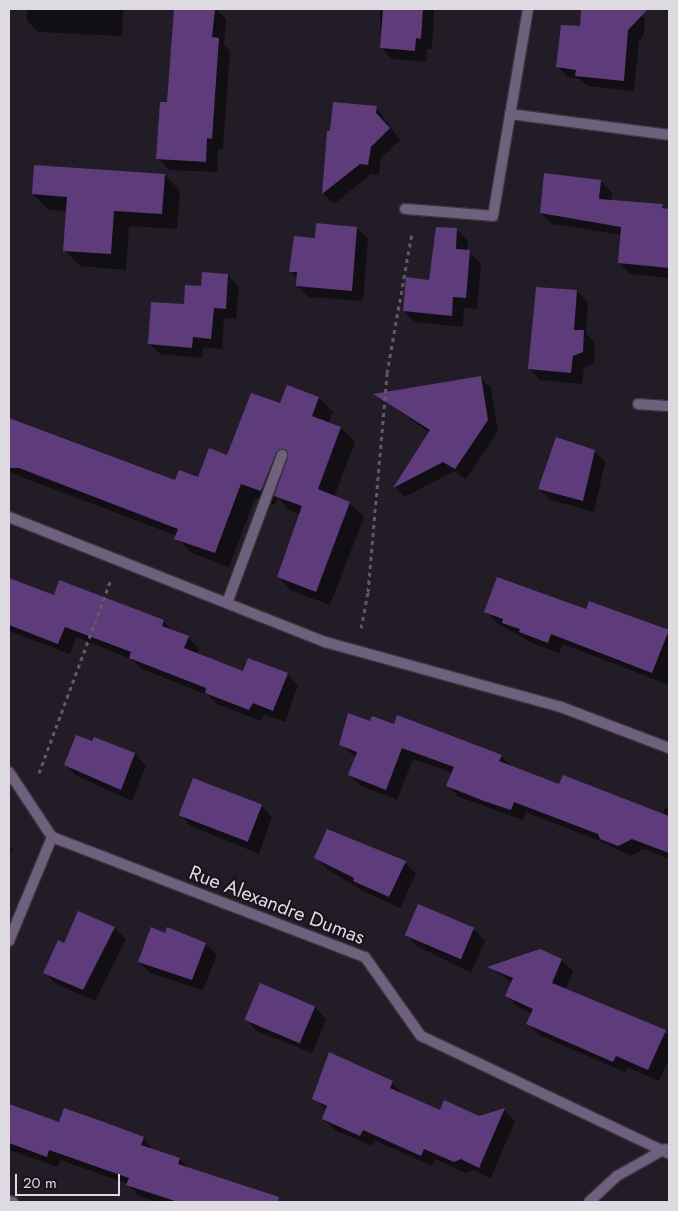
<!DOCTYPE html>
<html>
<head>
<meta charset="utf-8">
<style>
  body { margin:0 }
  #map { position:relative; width:678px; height:1211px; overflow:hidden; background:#211c26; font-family:Jost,sans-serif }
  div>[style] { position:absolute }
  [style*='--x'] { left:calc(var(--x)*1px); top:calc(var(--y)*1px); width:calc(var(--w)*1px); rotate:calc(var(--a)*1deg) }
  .shadow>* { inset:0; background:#0007 }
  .building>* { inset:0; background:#5e3b7a; transform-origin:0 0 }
  .path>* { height:3px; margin-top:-1.5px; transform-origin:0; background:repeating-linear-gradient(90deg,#5f5b64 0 4px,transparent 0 8px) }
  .roads { filter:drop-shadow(1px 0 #3b3740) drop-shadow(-1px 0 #3b3740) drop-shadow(0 1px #3b3740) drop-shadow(0 -1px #3b3740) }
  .street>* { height:10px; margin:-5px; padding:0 5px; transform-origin:5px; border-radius:5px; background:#6f607d }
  span { translate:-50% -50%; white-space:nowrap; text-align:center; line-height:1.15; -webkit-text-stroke:4px #18131d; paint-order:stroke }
  .street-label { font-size:20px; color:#dedae2 }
  .frame { position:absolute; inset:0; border:10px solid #dedae2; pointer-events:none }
  .scale { position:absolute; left:15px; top:1174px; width:105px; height:22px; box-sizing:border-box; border:2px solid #dedae2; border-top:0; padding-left:6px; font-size:15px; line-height:18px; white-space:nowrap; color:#dedae2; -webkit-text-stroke:4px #18131d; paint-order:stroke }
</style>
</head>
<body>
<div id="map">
  <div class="shadow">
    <div style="clip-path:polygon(27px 9px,123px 9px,122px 36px,38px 32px,27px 21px)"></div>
    <div style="clip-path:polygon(175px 9px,216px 9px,226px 19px,224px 45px,230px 51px,223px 149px,218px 149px,217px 172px,169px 170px,158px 158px,168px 103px)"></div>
    <div style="clip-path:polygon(380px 9px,434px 9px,432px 49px,427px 49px,426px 62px,392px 59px,381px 48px)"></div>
    <div style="clip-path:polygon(583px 9px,635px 9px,645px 19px,644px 35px,639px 41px,634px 91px,588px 86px,580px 79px,568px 77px,557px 66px,581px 28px)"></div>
    <div style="clip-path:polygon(376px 107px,400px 140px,381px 158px,379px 175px,371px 174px,334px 204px,323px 193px,328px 132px)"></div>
    <div style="clip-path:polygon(165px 175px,180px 191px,177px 229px,129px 226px,126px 270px,80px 266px,64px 250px,67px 211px,49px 210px,33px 194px)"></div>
    <div style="clip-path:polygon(601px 181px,612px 193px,611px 201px,662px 206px,669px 210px,669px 278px,630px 274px,619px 263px,622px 235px,552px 224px,541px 213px)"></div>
    <div style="clip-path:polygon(357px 228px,368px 239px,363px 301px,309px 297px,297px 286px,298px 279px,291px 272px,316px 239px)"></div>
    <div style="clip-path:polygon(457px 230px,468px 241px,467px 251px,481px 263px,477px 309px,464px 308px,463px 327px,415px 322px,404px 311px,430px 281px)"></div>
    <div style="clip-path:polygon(228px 275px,239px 286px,236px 319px,224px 318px,222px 349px,203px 347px,202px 358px,160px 354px,149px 343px,202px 288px)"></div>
    <div style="clip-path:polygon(577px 291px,588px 302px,586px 333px,595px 343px,594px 363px,584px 368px,582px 384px,540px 380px,529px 368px)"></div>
    <div style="clip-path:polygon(480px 377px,491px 388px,498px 431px,466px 479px,454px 471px,405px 497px,395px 487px,430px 433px,376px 395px)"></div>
    <div style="clip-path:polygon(288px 386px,319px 398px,333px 412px,328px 423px,341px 428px,355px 442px,334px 497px,350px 503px,364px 517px,330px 605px,292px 591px,278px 577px,300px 514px,289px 510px,278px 498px,275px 505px,255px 498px,229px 567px,190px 552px,177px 536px,9px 472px,9px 420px,175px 482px,198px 478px,228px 457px,280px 405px)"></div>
    <div style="clip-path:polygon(594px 451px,605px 462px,594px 512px,551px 500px,539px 489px,549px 456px)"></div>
    <div style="clip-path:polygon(9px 579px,54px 597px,163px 621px,173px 632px,188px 637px,199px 649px,197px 654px,244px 673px,287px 674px,298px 685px,285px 722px,264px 714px,261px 721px,217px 704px,208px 695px,142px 669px,131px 659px,76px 637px,70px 654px,9px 631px)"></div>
    <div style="clip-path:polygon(486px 611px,587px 611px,668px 632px,669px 685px,563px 644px,559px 653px,532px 643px,497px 623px)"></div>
    <div style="clip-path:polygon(371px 723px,395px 726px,501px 756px,512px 767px,560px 786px,663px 815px,665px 808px,669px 809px,669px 859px,645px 849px,630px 856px,607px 844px,526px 812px,523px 820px,459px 797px,448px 786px,453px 773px,413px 759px,397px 800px,361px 786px,350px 775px,357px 758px,341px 745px)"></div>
    <div style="clip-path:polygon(94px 738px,135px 754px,146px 766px,132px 801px,77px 776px,66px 765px)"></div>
    <div style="clip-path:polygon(261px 805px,272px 817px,259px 854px,191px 826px,180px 814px)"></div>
    <div style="clip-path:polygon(9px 845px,13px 850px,9px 854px)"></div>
    <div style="clip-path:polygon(315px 857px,405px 863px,416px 874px,400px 908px,365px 892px,327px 869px)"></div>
    <div style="clip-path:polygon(419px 906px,474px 929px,485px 941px,471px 973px,417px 946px,406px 934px)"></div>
    <div style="clip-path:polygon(78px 912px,115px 928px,126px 939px,95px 1001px,56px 984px,45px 972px,64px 945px)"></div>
    <div style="clip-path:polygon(168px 929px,206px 944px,217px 955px,203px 990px,150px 973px,139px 962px)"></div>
    <div style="clip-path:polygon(540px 951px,562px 960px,573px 971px,565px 990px,669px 1035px,669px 1058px,659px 1081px,627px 1067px,625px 1072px,539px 1035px,528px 1023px,532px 1014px,518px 1007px,507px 996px,512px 983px,490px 967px)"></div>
    <div style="clip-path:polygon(260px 985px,315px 1007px,326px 1019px,312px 1053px,257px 1031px,246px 1019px)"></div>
    <div style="clip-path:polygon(392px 1082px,403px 1095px,441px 1112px,479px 1117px,504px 1110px,515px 1121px,491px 1178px,473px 1170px,466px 1173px,435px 1159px,432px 1166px,374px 1140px,372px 1146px,335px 1130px,323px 1119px,327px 1110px,314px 1098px)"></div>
    <div style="clip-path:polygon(10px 1106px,60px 1123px,143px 1138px,154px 1151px,180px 1159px,189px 1168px,249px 1196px,246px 1202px,157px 1202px,139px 1196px,128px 1184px,61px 1160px,58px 1167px,9px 1150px)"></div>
  </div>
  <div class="building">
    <div style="clip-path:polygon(174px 9px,215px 9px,212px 37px,219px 38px,212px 139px,207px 138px,206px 162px,156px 159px,160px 102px,167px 102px)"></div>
    <div style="clip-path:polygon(383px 9px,423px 9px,421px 39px,416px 38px,415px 51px,380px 48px)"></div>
    <div style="clip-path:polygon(581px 9px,648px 9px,628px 30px,624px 81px,575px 76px,576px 70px,556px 67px,561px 25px,580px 26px)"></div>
    <div style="clip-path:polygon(333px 102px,377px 106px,376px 113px,390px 128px,371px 147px,368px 165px,360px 164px,322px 194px,327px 131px,330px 131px)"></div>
    <div style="clip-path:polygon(34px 165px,165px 174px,162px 214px,114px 211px,111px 254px,63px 251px,67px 197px,32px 194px)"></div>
    <div style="clip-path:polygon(544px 173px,601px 180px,599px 199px,663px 204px,662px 208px,669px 209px,669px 268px,618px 263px,621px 227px,540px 213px)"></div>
    <div style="clip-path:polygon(316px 223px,357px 227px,352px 291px,296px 286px,297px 272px,289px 272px,294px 236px,315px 238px)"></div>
    <div style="clip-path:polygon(436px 227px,457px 228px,456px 249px,470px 250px,466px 298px,453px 297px,452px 316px,403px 311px,406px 277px,429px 280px)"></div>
    <div style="clip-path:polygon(202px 272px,228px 274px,226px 309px,214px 308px,211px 339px,193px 337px,192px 348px,148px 344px,151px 302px,184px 304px,185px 285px,201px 286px)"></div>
    <div style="clip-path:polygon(536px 287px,577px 290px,574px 330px,584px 330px,583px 352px,573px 356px,571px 373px,528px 369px)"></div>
    <div style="clip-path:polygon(481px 376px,488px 420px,455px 469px,443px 462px,393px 488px,430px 430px,373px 394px)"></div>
    <div style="clip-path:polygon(287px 385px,319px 397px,312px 416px,341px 427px,318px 489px,350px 502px,316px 592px,277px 577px,302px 506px,274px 496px,288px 457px,285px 449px,276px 453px,261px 491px,241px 484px,215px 553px,174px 539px,178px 529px,19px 468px,9px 468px,9px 418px,175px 480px,179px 470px,198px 477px,209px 448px,227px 455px,251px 393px,280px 403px)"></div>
    <div style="clip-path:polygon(556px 437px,595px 450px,583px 501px,538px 489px)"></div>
    <div style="clip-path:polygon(497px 577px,586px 609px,589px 601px,669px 630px,652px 673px,551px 634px,548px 643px,519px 632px,520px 629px,502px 623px,503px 619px,484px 612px)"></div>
    <div style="clip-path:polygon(9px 578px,54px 595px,59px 580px,164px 620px,162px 626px,189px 636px,184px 648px,243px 671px,248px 658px,288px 673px,273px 711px,253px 703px,249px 710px,205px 693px,206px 688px,129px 658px,131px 652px,65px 627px,58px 644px,9px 625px)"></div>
    <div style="clip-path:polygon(348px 713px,370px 721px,372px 716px,394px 724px,397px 715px,502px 755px,499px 761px,559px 784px,563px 775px,669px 816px,669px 853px,632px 839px,618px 846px,600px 839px,598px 834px,514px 802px,511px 810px,484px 801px,446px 786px,454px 767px,402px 748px,386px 790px,348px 775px,357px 752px,339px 745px)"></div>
    <div style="clip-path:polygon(76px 735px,92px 741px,94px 737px,135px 753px,121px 790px,64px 765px)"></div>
    <div style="left:193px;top:778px;width:74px;height:40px;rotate:21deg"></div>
    <div style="clip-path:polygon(327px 829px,406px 861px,389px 897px,353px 881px,354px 878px,314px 858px)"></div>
    <div style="left:418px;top:904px;width:61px;height:34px;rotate:23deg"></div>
    <div style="clip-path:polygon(78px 911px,115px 927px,83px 990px,43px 973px,58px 940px,64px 943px)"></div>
    <div style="clip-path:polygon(151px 927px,165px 933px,167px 927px,206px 943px,192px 980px,138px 962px)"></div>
    <div style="clip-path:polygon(540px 949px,562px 959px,552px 983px,666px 1030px,648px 1070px,616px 1056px,613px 1062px,526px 1024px,533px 1009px,505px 996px,513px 978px,487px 967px)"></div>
    <div style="left:260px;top:983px;width:60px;height:40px;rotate:23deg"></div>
    <div style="clip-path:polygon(329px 1052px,393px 1081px,390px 1088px,440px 1110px,444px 1100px,479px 1116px,505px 1108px,479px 1168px,461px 1159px,454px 1162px,424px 1149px,421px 1156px,363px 1130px,360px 1136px,322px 1119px,327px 1106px,312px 1099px)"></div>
    <div style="clip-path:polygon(9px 1104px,59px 1122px,64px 1108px,104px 1122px,144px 1137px,141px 1145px,180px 1158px,178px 1164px,279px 1197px,278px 1202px,178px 1202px,126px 1185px,129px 1178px,49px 1150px,47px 1157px,9px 1143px)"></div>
  </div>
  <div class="path">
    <div style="--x:361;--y:628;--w:37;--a:-79"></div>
    <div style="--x:368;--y:592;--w:220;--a:-85"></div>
    <div style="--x:387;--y:373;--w:142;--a:-79.9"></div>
    <div style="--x:39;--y:773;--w:204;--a:-69.6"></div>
  </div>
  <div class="roads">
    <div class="street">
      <div style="--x:510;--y:114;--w:160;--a:7.5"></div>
      <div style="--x:405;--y:209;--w:88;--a:4.5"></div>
      <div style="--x:493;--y:216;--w:210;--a:-80.4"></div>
      <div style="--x:638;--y:404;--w:31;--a:4"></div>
      <div style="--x:9;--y:517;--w:340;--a:21.6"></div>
      <div style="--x:325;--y:642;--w:245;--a:15.4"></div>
      <div style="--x:561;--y:707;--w:116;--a:20.8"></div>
      <div style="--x:227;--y:603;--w:158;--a:-69.6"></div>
      <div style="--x:9;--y:772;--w:78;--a:56.5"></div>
      <div style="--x:52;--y:837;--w:335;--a:21"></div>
      <div style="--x:365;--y:957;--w:97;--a:54.7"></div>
      <div style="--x:421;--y:1036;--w:275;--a:25.4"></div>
      <div style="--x:9;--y:941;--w:113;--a:-67.5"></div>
      <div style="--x:9;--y:1201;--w:4;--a:14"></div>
      <div style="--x:589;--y:1202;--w:38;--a:-43"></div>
      <div style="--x:617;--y:1176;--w:55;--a:-29.4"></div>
    </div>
  </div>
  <div class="street-label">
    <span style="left:277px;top:905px;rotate:21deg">Rue Alexandre Dumas</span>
  </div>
  <div class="frame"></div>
  <div class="scale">20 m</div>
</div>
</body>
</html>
